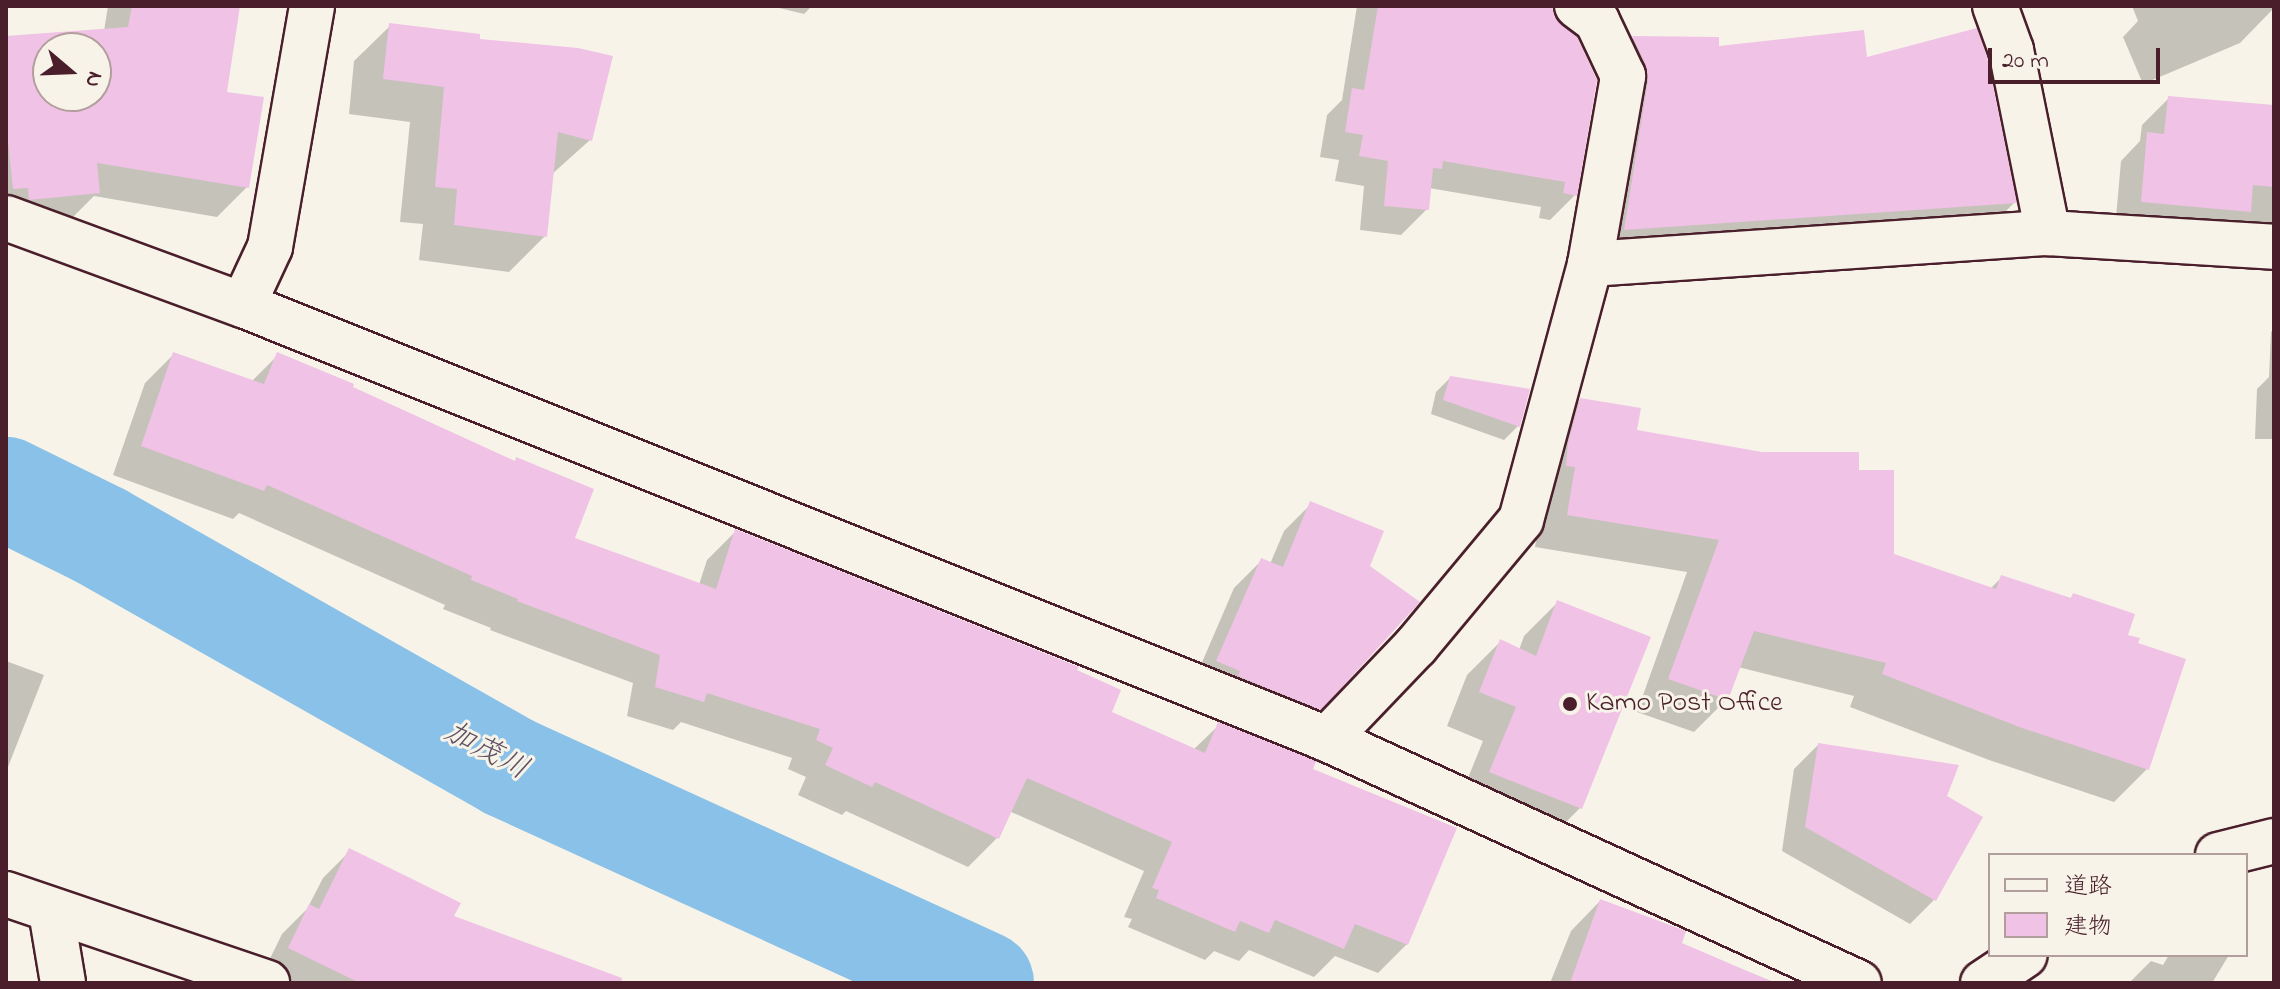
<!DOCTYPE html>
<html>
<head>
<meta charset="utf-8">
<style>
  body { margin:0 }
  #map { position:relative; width:2280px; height:989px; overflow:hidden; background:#f7f3e8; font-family:"Indie Flower","Klee One",sans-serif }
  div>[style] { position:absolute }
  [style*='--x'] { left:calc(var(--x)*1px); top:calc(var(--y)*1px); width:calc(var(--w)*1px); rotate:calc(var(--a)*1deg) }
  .shadow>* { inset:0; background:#0003 }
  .river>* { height:104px; margin:-52px; padding:0 52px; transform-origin:52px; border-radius:52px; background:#89c1e8 }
  .building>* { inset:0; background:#f0c2e6 }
  .roads { filter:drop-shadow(2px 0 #4a1f2b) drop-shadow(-2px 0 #4a1f2b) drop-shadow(0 2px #4a1f2b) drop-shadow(0 -2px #4a1f2b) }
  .street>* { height:44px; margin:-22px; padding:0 22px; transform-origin:22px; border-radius:22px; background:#f7f3e8 }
  .dots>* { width:22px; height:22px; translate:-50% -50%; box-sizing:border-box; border:4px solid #f7f3e8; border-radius:50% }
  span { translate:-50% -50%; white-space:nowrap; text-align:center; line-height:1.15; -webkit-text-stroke:6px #f7f3e8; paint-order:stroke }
  .poi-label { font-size:28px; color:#4a1f2b }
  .left { translate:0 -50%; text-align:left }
  .water-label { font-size:30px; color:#5d5064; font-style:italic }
  .frame { position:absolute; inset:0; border:8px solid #4a1f2b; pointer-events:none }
  .legend { position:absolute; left:1988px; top:853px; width:260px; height:104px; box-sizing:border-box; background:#f7f3e8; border:2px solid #b29e9c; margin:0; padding:10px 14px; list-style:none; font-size:24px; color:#4a1f2b }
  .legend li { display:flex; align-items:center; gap:16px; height:40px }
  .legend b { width:40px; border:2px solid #b29e9c }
  .north { position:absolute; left:32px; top:32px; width:80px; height:80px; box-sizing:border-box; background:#f7f3e8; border:2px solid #b29e9c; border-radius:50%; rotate:109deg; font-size:22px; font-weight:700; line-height:32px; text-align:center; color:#4a1f2b }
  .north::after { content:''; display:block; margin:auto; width:28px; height:36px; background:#4a1f2b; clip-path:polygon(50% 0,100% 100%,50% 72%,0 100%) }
  .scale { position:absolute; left:1988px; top:48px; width:172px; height:36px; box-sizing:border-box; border:4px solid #4a1f2b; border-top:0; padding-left:10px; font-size:24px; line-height:28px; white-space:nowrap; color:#4a1f2b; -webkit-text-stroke:6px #f7f3e8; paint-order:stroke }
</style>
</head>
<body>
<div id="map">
  <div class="shadow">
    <div style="clip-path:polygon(evenodd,108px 6px,238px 6px,224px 93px,247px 187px,217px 217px,94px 196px,68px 222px,6px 230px,6px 38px,104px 31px,108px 6px,48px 48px,96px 48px,96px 96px,48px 96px,48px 48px)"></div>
    <div style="clip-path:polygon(771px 6px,812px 6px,804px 14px)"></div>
    <div style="clip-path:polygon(1357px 6px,1552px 6px,1575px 195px,1550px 220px,1539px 218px,1541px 207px,1429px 188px,1427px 209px,1401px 235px,1360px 230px,1364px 186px,1335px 181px,1339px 160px,1320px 157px,1327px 115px,1342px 100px)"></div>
    <div style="clip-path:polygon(2132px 6px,2274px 6px,2274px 8px,2240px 43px,2143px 84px,2123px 37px,2138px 21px)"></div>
    <div style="clip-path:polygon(390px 26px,478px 41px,590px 140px,551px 175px,545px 236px,509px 272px,419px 260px,423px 224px,400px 222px,410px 122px,349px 114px,354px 61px)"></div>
    <div style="clip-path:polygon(1633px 38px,1717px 39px,1717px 48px,1866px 60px,2014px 203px,1988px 229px,1599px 256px,1606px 65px)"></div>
    <div style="clip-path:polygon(2169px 98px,2274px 107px,2274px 242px,2115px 229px,2121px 161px,2140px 141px,2142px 125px)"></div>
    <div style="clip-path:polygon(2274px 328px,2274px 439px,2255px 439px,2257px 389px,2269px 377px,2271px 332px)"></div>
    <div style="clip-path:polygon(174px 354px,251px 382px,278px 355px,350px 388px,573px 539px,699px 585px,707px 560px,736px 531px,1074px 671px,1109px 713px,1193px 750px,1219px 725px,1310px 770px,1407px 944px,1378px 973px,1335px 956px,1314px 977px,1249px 950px,1239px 961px,1214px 951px,1205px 960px,1128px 927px,1132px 919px,1124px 917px,1144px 871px,1009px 811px,997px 838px,968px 867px,846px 811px,842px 815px,798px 795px,806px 777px,788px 769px,792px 758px,681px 722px,673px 730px,627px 716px,633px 683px,490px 630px,491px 628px,443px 609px,445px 605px,239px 513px,233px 519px,113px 475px,145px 383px)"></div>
    <div style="clip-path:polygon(1450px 378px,1518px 426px,1504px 440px,1431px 414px,1436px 392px)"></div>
    <div style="clip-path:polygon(1580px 400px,1634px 432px,1857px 472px,1892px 555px,1990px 589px,2002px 577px,2069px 600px,2073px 595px,2125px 636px,2147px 769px,2114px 802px,1989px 760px,1850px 707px,1854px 696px,1738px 667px,1727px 699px,1694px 732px,1637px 712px,1687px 572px,1535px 547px,1543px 500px,1548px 433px)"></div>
    <div style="clip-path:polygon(1311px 504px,1319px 708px,1292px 735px,1191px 688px,1234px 588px,1261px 561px,1270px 564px,1284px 531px)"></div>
    <div style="clip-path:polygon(1558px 602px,1581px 807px,1547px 841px,1457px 805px,1483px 741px,1447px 726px,1467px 675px,1500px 642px,1519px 650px,1524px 636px)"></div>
    <div style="clip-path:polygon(6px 661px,44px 675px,6px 772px)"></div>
    <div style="clip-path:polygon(1818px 745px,1944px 797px,1934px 900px,1910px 924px,1782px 851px,1794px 769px)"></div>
    <div style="clip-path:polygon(350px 851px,452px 917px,562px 983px,278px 983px,262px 975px,282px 934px,307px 909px,323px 878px)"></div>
    <div style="clip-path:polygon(1600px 901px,1679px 944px,1776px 983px,1550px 983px,1571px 931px)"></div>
    <div style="clip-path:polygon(2169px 955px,2229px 955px,2212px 983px,2129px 983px,2151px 961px,2163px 965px)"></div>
  </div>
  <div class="river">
    <div style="--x:6;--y:489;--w:106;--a:26.3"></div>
    <div style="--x:101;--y:536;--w:469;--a:29.5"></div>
    <div style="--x:509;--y:767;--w:520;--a:24.54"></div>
  </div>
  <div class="building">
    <div style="clip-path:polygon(evenodd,132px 6px,240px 6px,227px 92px,264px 97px,249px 188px,97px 163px,100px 193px,29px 200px,28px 188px,13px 189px,6px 122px,6px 36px,128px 27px,132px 6px,48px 48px,96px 48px,96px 96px,48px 96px,48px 48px)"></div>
    <div style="clip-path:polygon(1378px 6px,1552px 6px,1554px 16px,1577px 37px,1597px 80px,1577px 196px,1563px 193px,1565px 182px,1443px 161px,1442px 169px,1433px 168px,1429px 210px,1384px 206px,1388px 161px,1359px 156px,1363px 135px,1345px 132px,1352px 88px,1364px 90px)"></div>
    <div style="clip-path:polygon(389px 23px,480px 34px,480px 39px,578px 48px,613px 56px,592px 141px,558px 132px,547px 237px,454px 225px,457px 189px,435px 187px,444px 87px,383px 79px)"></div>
    <div style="clip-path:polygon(1977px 28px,1987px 57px,2017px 203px,1624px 230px,1648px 80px,1646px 65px,1632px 36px,1719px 37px,1719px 46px,1864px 30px,1867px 57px)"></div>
    <div style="clip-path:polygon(2168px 96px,2274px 105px,2274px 187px,2253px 185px,2251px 212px,2141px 202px,2147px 132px,2164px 134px)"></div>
    <div style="clip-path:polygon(173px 352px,264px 384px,277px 352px,354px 384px,353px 387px,515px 461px,516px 457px,594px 489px,575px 538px,716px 589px,735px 529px,1079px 667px,1077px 670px,1121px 690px,1112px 712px,1205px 753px,1218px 722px,1316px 761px,1313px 769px,1457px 828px,1408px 945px,1355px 924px,1344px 949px,1275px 920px,1269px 933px,1240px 921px,1235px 932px,1156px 898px,1159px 890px,1152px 888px,1172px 842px,1027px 778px,999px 839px,875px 782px,872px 787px,825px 765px,833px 748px,816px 740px,820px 729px,707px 693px,704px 702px,655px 687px,660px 655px,517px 601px,518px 599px,471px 580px,472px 576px,267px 485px,264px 491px,141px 446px)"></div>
    <div style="clip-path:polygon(1450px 376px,1530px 389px,1520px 427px,1443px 400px)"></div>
    <div style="clip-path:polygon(1580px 398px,1641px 408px,1637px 430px,1762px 452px,1859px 452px,1859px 470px,1894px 470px,1894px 554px,1996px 589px,2001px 575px,2071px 598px,2073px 593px,2135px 614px,2128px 635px,2140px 638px,2138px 643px,2186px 659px,2149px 770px,2022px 728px,1882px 674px,1886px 663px,1754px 631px,1728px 700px,1668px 679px,1719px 540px,1567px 515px,1575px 467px,1566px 466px,1568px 443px)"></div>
    <div style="clip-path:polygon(1310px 501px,1384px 531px,1370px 566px,1420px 602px,1321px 710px,1238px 676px,1240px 671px,1216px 661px,1261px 558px,1283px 567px)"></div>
    <div style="clip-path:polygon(1557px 600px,1651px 637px,1582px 809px,1489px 772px,1516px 707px,1479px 692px,1500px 639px,1536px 656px)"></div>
    <div style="clip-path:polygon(1818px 743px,1959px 765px,1947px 796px,1983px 817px,1936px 901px,1805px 827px)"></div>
    <div style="clip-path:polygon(349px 848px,461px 903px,454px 916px,622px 978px,621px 983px,360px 983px,288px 948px,309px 904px,319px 909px)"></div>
    <div style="clip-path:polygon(1600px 899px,1686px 931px,1682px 943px,1775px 983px,1570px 983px)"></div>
  </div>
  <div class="roads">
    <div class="street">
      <div style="--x:1995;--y:6;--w:47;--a:70"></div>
      <div style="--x:2011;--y:50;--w:187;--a:78.6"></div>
      <div style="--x:6;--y:218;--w:252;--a:20.2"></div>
      <div style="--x:243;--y:305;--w:1168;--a:21.82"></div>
      <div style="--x:1327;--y:739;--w:585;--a:24.64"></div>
      <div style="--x:1590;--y:264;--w:459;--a:-3.9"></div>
      <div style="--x:2048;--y:233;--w:226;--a:3.5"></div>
      <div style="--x:243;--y:305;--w:64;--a:-65"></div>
      <div style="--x:270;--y:247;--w:245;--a:-80.1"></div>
      <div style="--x:1327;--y:739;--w:129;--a:-46.3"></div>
      <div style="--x:1416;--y:646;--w:164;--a:-50.2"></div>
      <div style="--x:1521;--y:520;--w:265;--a:-74.9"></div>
      <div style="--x:1590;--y:264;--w:191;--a:-80"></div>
      <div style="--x:1623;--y:76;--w:61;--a:-115.3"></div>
      <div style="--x:1597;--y:21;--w:25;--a:-143"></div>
      <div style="--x:2218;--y:855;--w:58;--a:-14"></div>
      <div style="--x:6;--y:894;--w:276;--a:18.8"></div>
      <div style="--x:51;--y:911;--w:73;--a:80.5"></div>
      <div style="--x:1983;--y:983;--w:50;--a:-33.7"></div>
    </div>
  </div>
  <div class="dots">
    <div style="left:1570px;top:704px;background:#4a1f2b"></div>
  </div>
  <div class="poi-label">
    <span class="left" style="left:1586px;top:704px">Kamo Post Office</span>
  </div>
  <div class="water-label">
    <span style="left:486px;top:752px;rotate:28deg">加茂川</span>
  </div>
  <div class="frame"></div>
  <ul class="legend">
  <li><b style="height:10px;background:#f7f3e8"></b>道路</li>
  <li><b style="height:22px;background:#f0c2e6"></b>建物</li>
  </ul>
  <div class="north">N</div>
  <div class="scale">20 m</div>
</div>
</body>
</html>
